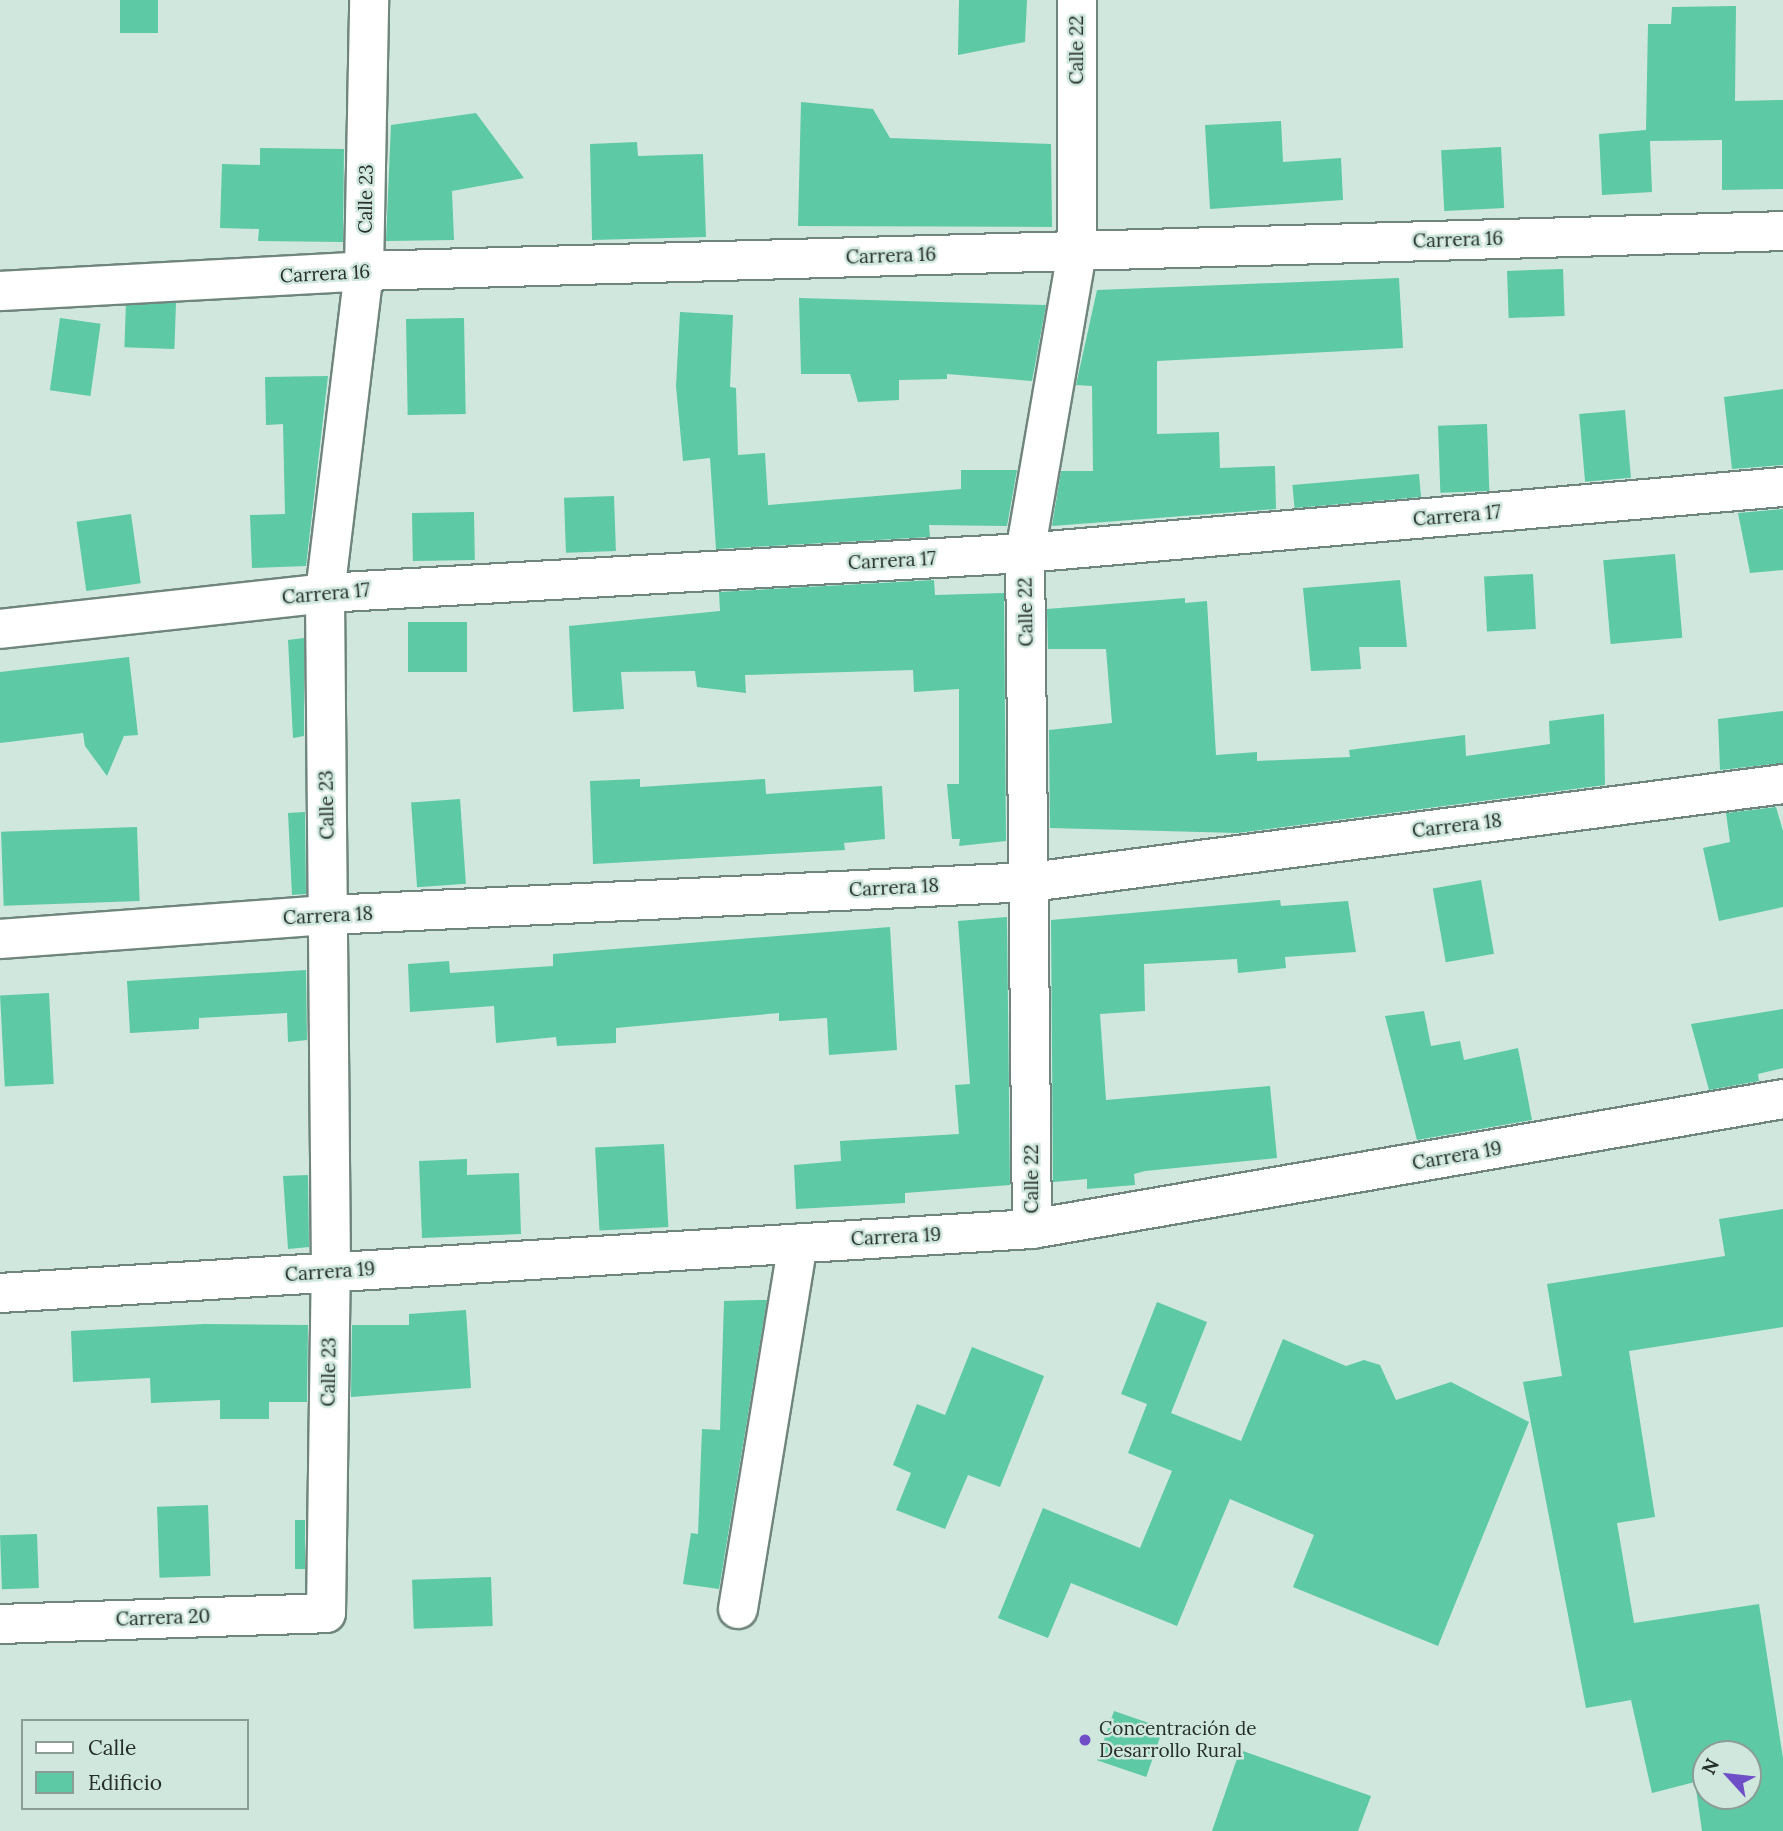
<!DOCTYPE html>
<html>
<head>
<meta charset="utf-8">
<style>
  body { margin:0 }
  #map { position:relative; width:1783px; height:1831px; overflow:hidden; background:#cfe7dd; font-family:Lora,serif }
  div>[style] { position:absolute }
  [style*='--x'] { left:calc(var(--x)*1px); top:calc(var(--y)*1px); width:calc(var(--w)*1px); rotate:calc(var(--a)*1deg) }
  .building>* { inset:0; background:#5dc9a5; transform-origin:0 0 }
  .roads { filter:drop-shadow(2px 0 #70867d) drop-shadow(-2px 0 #70867d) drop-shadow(0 2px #70867d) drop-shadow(0 -2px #70867d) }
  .minor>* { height:38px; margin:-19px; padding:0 19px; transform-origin:19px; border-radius:19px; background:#fff }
  .dots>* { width:19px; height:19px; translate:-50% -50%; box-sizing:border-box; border:4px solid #cfe7dd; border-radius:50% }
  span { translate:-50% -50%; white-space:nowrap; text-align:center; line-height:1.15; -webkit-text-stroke:5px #cfe7dd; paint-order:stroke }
  .street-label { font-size:19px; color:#262f2b }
  .poi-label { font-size:19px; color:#262f2b }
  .left { translate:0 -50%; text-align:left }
  .legend { position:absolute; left:21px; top:1719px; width:228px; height:91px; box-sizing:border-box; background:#cfe7dd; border:2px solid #8b9d96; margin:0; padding:9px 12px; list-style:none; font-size:21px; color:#262f2b }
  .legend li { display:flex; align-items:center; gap:14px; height:35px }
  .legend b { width:35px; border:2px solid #8b9d96 }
  .north { position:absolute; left:1692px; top:1740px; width:70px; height:70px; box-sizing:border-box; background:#cfe7dd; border:2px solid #8b9d96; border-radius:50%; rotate:297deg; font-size:19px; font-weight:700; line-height:28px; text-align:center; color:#262f2b }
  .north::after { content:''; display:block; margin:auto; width:24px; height:32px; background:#6e4fc8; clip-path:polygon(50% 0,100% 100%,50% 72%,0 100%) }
</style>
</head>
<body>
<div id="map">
  <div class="building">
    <div style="left:120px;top:0;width:38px;height:33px"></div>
    <div style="clip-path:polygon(959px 0,1027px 0,1025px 42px,958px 55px)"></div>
    <div style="clip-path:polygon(1736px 6px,1735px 101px,1783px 100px,1783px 189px,1722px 190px,1722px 140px,1650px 141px,1652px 192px,1602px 195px,1599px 134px,1646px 130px,1648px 24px,1671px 24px,1672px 7px)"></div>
    <div style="clip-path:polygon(801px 102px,873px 109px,890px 138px,1051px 144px,1052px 227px,798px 226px)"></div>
    <div style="clip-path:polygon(476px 113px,524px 178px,452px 191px,454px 240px,386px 241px,391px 125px)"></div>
    <div style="clip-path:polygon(1281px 121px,1283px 162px,1341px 158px,1343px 200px,1210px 209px,1205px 125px)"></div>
    <div style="clip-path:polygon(637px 142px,638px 156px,703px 154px,706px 237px,592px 240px,590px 144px)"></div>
    <div style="left:1501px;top:147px;width:61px;height:60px;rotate:87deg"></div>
    <div style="clip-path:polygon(260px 148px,344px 149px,343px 242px,258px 241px,259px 229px,220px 228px,222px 164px,260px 165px)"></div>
    <div style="left:1563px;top:269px;width:47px;height:56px;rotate:88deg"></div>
    <div style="clip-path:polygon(1399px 278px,1403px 348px,1157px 361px,1157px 434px,1219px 432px,1220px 468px,1275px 466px,1276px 509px,1052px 526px,1061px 471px,1093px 471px,1092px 386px,1076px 385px,1097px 290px)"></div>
    <div style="clip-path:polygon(799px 298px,1046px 305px,1032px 381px,947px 374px,947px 379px,899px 380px,899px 400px,858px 402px,850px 374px,801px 374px)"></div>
    <div style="left:176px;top:303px;width:46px;height:50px;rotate:92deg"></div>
    <div style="clip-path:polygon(680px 312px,733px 315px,730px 387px,736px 388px,738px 455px,765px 453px,768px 505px,961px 489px,961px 470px,1017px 470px,1007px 526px,929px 525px,930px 537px,716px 549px,710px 458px,683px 461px,676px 386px)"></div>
    <div style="left:60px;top:318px;width:41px;height:73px;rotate:8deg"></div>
    <div style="left:464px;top:318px;width:96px;height:58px;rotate:89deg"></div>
    <div style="clip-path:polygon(328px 376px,306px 566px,252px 568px,250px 515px,285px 514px,283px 424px,266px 425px,265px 377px)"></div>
    <div style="clip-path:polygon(1783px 389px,1783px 465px,1732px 469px,1724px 397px)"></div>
    <div style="left:1625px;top:410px;width:68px;height:46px;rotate:85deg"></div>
    <div style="left:1487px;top:424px;width:67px;height:49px;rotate:88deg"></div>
    <div style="left:1419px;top:474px;width:23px;height:127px;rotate:85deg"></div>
    <div style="left:614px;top:496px;width:55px;height:50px;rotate:88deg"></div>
    <div style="clip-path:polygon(1783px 509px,1783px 570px,1750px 573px,1738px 513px)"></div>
    <div style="left:474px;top:512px;width:48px;height:62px;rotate:89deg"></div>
    <div style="left:131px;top:514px;width:70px;height:55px;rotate:82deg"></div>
    <div style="left:1675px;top:554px;width:84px;height:72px;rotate:85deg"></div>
    <div style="left:1533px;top:574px;width:55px;height:49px;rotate:87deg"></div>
    <div style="clip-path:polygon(934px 580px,935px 595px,1004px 593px,1006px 841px,959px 846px,960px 839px,952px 839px,947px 784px,959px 784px,959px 689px,914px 692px,913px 670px,745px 675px,746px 693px,697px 687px,695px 671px,621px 672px,624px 709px,573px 712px,569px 626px,720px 611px,719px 592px)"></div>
    <div style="clip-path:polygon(1400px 580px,1407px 647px,1359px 647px,1361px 669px,1311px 671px,1303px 588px)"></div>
    <div style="clip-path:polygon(1185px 598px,1185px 603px,1207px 601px,1216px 755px,1257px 752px,1257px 761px,1350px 757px,1349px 750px,1465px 735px,1466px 756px,1550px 744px,1549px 721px,1604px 714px,1605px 785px,1238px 833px,1050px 828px,1049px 730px,1112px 723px,1106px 649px,1048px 649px,1047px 609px)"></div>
    <div style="left:467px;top:622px;width:50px;height:59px;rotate:90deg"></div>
    <div style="clip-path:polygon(304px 638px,304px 736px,293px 738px,288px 640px)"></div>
    <div style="clip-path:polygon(129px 657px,138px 735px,124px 736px,107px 776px,85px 746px,83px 733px,0 743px,0 672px)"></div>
    <div style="clip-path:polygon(1783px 711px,1783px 763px,1720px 770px,1718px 719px)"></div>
    <div style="clip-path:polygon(640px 779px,640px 787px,765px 779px,766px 794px,882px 786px,885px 839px,844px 843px,845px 850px,593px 864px,590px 781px)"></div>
    <div style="left:460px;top:799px;width:85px;height:49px;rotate:86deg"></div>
    <div style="clip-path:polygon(1776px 807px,1783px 831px,1783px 907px,1719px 921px,1703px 848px,1730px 842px,1726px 813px)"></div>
    <div style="clip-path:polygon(305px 812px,306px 894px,292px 895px,288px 813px)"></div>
    <div style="left:137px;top:827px;width:74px;height:136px;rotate:88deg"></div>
    <div style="left:1481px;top:880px;width:75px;height:49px;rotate:80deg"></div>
    <div style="clip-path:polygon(1280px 900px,1281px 906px,1348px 901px,1356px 952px,1285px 957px,1286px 968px,1238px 973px,1237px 959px,1144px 964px,1145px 1011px,1100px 1014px,1106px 1100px,1270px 1086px,1277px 1158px,1145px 1171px,1134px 1174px,1135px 1185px,1087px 1189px,1087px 1179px,1053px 1182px,1051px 920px)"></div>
    <div style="clip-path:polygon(1007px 917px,1010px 1185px,905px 1193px,905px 1203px,796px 1209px,794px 1165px,841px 1161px,840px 1141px,959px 1134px,955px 1085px,970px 1084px,958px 921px)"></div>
    <div style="clip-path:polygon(890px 927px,897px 1050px,829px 1055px,827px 1018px,779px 1021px,779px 1013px,616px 1028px,616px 1043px,557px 1046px,556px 1037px,496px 1043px,494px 1006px,410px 1012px,408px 964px,449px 961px,450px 973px,553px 966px,553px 954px)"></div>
    <div style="clip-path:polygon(306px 970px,307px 1040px,288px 1042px,287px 1013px,199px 1018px,199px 1029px,130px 1033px,127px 981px)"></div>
    <div style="left:49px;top:993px;width:91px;height:49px;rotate:87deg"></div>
    <div style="clip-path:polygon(1783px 1009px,1783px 1068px,1758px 1074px,1759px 1081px,1709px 1090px,1691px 1024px)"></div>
    <div style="clip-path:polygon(1424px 1011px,1431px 1046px,1460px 1041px,1464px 1060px,1518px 1048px,1532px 1120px,1417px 1140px,1385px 1016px)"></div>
    <div style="left:664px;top:1144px;width:83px;height:69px;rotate:87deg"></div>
    <div style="clip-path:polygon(467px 1159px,467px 1175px,519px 1173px,521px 1234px,422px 1238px,419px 1161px)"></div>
    <div style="clip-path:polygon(308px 1175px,309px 1247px,288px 1249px,283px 1176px)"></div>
    <div style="clip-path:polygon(evenodd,1783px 1209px,1783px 1327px,1629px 1351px,1655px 1517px,1617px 1523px,1634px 1623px,1759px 1604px,1783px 1758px,1783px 1831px,1702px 1831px,1695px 1782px,1652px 1793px,1631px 1700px,1586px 1708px,1523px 1382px,1562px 1376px,1547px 1284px,1725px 1256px,1719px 1219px,1783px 1209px,1706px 1754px,1748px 1754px,1748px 1796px,1706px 1796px,1706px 1754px)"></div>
    <div style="clip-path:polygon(757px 1300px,767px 1300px,719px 1589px,683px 1584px,691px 1533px,698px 1534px,702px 1429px,720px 1430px,724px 1301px)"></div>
    <div style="clip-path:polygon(1157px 1302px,1207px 1322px,1171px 1413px,1241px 1441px,1283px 1339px,1346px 1366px,1364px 1360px,1380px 1365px,1396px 1400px,1451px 1382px,1529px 1422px,1438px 1646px,1293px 1587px,1314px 1535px,1230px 1499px,1177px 1626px,1071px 1583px,1048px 1638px,998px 1618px,1043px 1508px,1140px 1548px,1172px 1471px,1128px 1453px,1147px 1404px,1121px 1394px)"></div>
    <div style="clip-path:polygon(466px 1310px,471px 1388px,351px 1397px,352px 1325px,409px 1325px,409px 1314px)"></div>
    <div style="clip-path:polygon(204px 1324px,308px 1325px,307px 1402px,269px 1402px,269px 1419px,220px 1419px,220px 1400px,151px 1403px,150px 1378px,73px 1382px,71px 1331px)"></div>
    <div style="clip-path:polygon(972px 1347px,1044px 1376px,1000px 1487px,968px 1475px,945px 1529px,896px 1510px,911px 1473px,893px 1465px,917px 1404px,945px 1415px)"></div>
    <div style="left:208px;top:1505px;width:71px;height:51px;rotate:88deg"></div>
    <div style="left:295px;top:1520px;width:10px;height:49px"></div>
    <div style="left:37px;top:1534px;width:54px;height:37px;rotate:88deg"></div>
    <div style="left:491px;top:1577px;width:49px;height:79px;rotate:88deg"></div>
    <div style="left:1114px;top:1711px;width:52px;height:52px;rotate:19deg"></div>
    <div style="clip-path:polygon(1240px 1750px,1371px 1796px,1358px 1831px,1212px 1831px)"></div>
  </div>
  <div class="roads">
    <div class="minor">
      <div style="--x:0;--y:291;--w:365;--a:-3.1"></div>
      <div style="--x:364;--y:271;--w:1420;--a:-1.61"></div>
      <div style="--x:0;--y:629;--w:327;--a:-6.3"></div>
      <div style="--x:325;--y:593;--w:701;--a:-3.27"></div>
      <div style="--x:1025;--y:553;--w:761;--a:-4.98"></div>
      <div style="--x:0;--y:939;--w:329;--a:-4.2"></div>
      <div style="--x:328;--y:915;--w:704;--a:-2.69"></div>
      <div style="--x:1031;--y:882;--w:758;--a:-7.42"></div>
      <div style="--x:1032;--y:1229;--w:676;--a:-90.59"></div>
      <div style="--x:1025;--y:553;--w:306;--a:-80.2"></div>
      <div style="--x:1077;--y:251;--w:251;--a:-90"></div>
      <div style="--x:0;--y:1293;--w:1034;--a:-3.55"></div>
      <div style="--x:1032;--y:1229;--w:762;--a:-9.82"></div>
      <div style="--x:738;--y:1609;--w:370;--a:-80.7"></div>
      <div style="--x:0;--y:1624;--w:326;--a:-1.9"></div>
      <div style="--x:326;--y:1613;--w:342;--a:-89.2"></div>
      <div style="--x:331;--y:1271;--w:678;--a:-90.51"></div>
      <div style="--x:325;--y:593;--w:324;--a:-83.1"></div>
      <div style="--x:364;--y:271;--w:271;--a:-88.9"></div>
    </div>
  </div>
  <div class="dots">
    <div style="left:1085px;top:1740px;background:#6e4fc8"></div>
  </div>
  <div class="street-label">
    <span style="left:1077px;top:50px;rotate:-90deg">Calle 22</span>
    <span style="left:366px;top:199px;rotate:-89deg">Calle 23</span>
    <span style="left:1458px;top:240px;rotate:-2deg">Carrera 16</span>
    <span style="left:891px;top:256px;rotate:-2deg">Carrera 16</span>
    <span style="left:325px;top:274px;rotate:-3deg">Carrera 16</span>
    <span style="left:1457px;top:516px;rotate:-5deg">Carrera 17</span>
    <span style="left:892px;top:561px;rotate:-3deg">Carrera 17</span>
    <span style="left:326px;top:594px;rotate:-5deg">Carrera 17</span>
    <span style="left:1026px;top:612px;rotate:-91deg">Calle 22</span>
    <span style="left:327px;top:805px;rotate:-91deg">Calle 23</span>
    <span style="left:1457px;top:826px;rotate:-7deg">Carrera 18</span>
    <span style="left:894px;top:888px;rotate:-3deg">Carrera 18</span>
    <span style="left:328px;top:916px;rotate:-3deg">Carrera 18</span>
    <span style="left:1457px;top:1156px;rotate:-10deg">Carrera 19</span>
    <span style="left:1032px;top:1179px;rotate:-90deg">Calle 22</span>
    <span style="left:896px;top:1237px;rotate:-3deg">Carrera 19</span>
    <span style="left:330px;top:1272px;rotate:-4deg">Carrera 19</span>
    <span style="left:329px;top:1372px;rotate:-89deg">Calle 23</span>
    <span style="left:163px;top:1618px;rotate:-2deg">Carrera 20</span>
  </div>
  <div class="poi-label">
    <span class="left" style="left:1099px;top:1740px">Concentración de<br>Desarrollo Rural</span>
  </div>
  <ul class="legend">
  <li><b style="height:9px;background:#fff"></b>Calle</li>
  <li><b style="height:19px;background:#5dc9a5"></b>Edificio</li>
  </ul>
  <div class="north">N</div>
</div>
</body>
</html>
